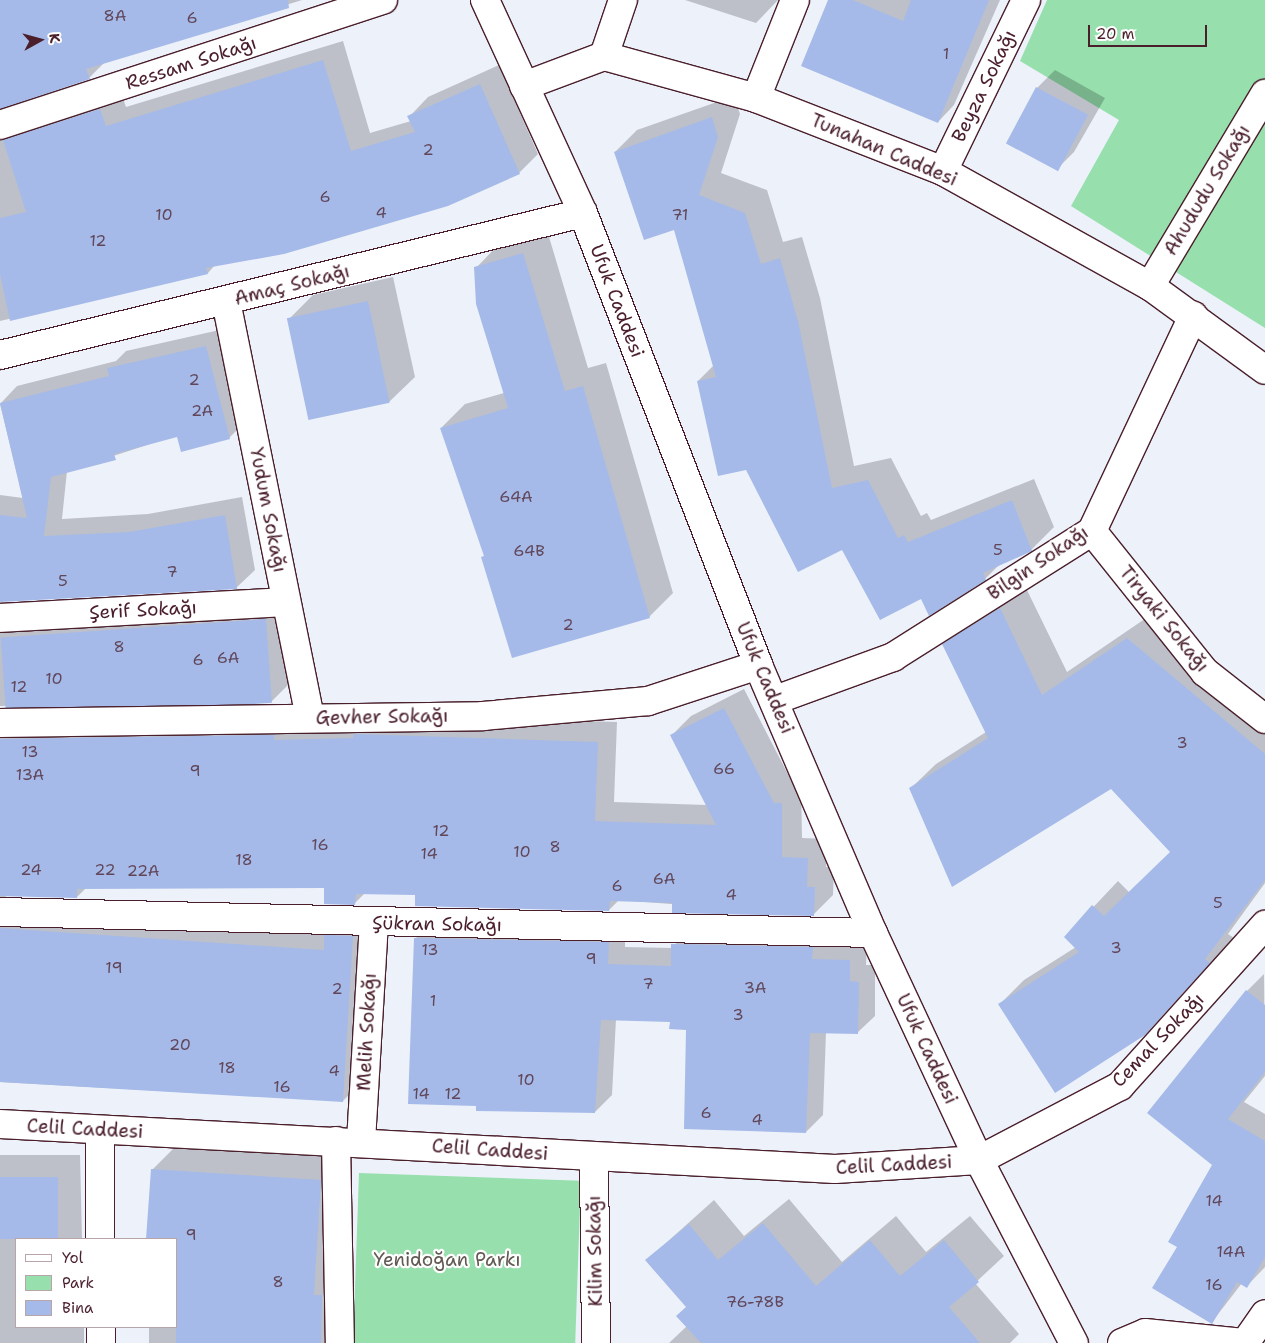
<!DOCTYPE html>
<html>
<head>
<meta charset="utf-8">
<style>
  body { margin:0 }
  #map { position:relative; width:1265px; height:1343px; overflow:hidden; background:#edf1fa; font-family:"Shantell Sans",sans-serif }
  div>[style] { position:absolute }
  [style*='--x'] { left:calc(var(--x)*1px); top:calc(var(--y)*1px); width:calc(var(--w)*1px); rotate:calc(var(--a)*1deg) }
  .green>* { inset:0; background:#97dfad; transform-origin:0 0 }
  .shadow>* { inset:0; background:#0003 }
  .building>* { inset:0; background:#a5bae8; transform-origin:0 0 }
  .roads { filter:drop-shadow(1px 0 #4a1f2b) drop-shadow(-1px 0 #4a1f2b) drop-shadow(0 1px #4a1f2b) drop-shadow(0 -1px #4a1f2b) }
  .minor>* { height:28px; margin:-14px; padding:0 14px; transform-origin:14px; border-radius:14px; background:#fff }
  .tertiary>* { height:28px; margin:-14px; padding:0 14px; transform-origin:14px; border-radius:14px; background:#fff }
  span { translate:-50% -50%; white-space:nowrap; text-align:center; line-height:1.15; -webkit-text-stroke:4.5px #fff; paint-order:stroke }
  .number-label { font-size:16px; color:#61465a }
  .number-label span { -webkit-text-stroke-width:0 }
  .street-label { font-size:19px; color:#4a1f2b }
  .park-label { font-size:19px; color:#615952 }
  .legend { position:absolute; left:15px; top:1238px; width:162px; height:90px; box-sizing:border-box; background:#fff; border:1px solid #b7a5aa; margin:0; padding:6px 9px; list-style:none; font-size:15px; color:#4a1f2b }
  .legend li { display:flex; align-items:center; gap:10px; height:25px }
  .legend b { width:25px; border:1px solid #b7a5aa }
  .north { position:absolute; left:15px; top:15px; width:50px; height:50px; -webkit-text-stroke:4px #fff; paint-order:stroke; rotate:83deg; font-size:14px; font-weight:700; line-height:20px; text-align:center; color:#4a1f2b }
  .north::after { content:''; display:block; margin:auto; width:18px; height:22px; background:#4a1f2b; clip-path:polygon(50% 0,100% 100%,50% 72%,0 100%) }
  .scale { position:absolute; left:1088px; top:25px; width:119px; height:22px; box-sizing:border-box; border:2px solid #4a1f2b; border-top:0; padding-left:6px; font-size:15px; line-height:18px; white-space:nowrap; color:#4a1f2b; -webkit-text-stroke:4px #fff; paint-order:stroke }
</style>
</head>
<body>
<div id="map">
  <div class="green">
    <div style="clip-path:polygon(1047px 0,1265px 0,1265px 328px,1071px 206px,1119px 120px,1020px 61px)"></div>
    <div style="left:359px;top:1173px;width:222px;height:170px;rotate:2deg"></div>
  </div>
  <div class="shadow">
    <div style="clip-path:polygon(0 0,302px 0,106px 61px,89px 78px,4px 106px,4px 111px,120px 90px,126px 107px,343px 41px,370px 133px,411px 121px,409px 117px,428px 97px,499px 65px,538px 154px,519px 173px,215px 265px,208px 273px,0 321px)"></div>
    <div style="clip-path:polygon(685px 0,778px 0,756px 23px)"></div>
    <div style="clip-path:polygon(830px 0,1000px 0,954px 105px,938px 122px)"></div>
    <div style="clip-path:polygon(1055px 70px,1105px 98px,1074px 152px,1057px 169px,1007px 142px,1037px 88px)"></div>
    <div style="clip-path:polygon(734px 96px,740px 114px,721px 173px,767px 190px,783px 242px,802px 237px,820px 298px,854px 466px,891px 458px,921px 516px,927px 513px,931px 520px,1034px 479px,1054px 527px,1031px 550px,1001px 563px,985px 579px,921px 597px,842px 548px,746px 468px,698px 381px,714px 365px,675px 228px,615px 152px,637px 130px)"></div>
    <div style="clip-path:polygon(547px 230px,588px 368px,606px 363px,673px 593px,649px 617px,482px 558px,485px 555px,441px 428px,465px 404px,504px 393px,476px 268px,499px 244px)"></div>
    <div style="clip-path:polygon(393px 277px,415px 377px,389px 402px,288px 320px,313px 295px)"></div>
    <div style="clip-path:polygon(224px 329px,247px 420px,229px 438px,178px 435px,67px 471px,62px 519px,148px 514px,242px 497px,255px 570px,236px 588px,2px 601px,11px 614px,284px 601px,289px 684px,271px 702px,0 706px,0 495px,23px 498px,0 404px,17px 386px,116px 361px,126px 351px)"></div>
    <div style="clip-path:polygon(1024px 584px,1067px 672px,1152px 614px,1265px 706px,1265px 883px,1228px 934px,1234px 938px,1144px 1034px,999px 1005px,1024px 980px,1076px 947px,1066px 936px,1118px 881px,1129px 892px,1171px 852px,1111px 788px,911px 788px,936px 764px,986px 732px,944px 644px,969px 620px)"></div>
    <div style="clip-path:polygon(744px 689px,793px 784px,801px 784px,802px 838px,828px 839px,826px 867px,834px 867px,833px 895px,813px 915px,619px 900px,609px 910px,417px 894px,365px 893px,354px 904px,325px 887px,86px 888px,77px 897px,5px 895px,11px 906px,372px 917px,362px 1081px,343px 1101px,0 1082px,0 721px,375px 714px,617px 722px,614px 802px,707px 805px,671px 736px,691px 716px)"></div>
    <div style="clip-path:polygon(433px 921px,625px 926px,625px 947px,672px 948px,690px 927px,867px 943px,866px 965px,875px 965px,875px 1016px,857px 1033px,826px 1032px,823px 1115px,806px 1132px,688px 1028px,671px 1021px,616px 1019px,612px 1095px,595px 1112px,477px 1104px,416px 938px)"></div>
    <div style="clip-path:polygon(1264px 974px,1265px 1076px,1244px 1102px,1265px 1114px,1265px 1267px,1247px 1286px,1242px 1283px,1212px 1322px,1178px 1246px,1214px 1165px,1247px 991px)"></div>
    <div style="clip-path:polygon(178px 1144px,346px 1154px,348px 1343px,149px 1343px,149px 1327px,176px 1327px,176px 1239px,148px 1239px,152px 1170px)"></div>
    <div style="clip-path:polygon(0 1155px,80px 1155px,82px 1239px,16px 1239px,16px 1327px,84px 1327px,84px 1343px,0 1343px)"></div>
    <div style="clip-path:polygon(789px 1199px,842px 1262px,896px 1216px,926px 1252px,970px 1216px,1004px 1256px,975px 1283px,1019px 1334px,1010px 1343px,669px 1343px,687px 1326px,687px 1307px,647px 1260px,714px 1200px,744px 1236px)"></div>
  </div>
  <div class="building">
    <div style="clip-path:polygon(0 0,288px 0,289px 8px,86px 69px,90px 79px,0 109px)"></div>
    <div style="clip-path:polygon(828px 0,853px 0,903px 21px,911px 0,989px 0,938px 123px,801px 66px)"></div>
    <div style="clip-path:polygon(323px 60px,351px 151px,415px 132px,407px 116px,480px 84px,520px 174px,448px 206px,284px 254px,206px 268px,208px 274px,10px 321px,0 274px,0 218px,26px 212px,3px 140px,100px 109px,106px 126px)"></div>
    <div style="left:1036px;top:87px;width:59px;height:64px;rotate:28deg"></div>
    <div style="clip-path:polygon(712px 117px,718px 137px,699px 195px,745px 213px,761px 264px,780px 258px,798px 321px,832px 488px,868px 480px,898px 538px,904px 535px,908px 542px,1012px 500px,1032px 551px,983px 573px,986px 580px,929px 616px,921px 599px,880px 620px,842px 550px,798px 572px,746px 470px,718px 476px,697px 381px,716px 377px,674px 230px,644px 240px,614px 152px)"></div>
    <div style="clip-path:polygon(523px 253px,565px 391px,583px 386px,650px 618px,512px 658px,481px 557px,484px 556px,440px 428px,508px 408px,476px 304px,474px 267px)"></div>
    <div style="left:368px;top:301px;width:104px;height:83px;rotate:78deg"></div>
    <div style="clip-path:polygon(206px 346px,230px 439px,181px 452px,177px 437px,114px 454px,116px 460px,51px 477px,44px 536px,129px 532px,225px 515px,237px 589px,0 602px,0 515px,27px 518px,0 403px,109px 376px,107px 368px)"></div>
    <div style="clip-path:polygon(1000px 608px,1042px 695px,1127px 638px,1265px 754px,1265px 880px,1205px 959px,1210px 963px,1145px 1035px,1055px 1093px,998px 1004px,1079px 952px,1064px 937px,1092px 905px,1104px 916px,1170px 852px,1111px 789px,952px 887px,909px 788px,988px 738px,942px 644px)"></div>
    <div style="left:266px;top:619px;width:84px;height:266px;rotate:86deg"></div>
    <div style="clip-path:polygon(724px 708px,774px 803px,782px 803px,782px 857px,808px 858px,807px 887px,815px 887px,814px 916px,672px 913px,672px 903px,610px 901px,609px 911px,415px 906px,415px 895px,356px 894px,355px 905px,324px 904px,324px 888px,77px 889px,77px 898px,0 896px,0 739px,274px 735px,274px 740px,353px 738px,354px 734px,598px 742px,595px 821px,716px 825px,670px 735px)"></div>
    <div style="clip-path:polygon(0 928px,324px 950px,324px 935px,353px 936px,343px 1102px,0 1082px)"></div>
    <div style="clip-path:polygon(414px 938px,609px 942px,608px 964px,671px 966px,671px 944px,813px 947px,812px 959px,850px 960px,850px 981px,859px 982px,858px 1034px,810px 1033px,806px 1133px,684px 1129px,686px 1030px,669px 1029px,670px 1022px,601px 1020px,595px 1113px,476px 1111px,476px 1106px,408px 1104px)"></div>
    <div style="clip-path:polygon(1246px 990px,1265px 1005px,1265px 1072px,1228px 1119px,1265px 1141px,1265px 1257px,1247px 1288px,1237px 1282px,1212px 1324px,1152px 1288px,1177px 1247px,1168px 1242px,1212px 1165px,1147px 1113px)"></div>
    <div style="clip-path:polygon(151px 1169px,321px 1180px,314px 1295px,322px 1295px,321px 1343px,176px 1343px,176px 1239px,146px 1239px)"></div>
    <div style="left:0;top:1177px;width:58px;height:62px"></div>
    <div style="clip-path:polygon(763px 1223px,816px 1286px,870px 1240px,900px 1276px,944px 1240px,979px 1282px,949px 1307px,980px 1343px,701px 1343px,676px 1316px,686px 1307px,645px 1260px,689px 1224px,718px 1260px)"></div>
  </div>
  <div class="roads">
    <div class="minor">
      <div style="--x:604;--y:56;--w:59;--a:-71.3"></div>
      <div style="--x:756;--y:98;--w:105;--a:-68.3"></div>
      <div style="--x:0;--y:125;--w:403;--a:-18.1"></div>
      <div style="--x:943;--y:171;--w:190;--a:-64.1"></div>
      <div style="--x:1150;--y:286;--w:224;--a:-59.1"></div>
      <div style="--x:226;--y:301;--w:425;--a:78.6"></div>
      <div style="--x:0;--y:355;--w:600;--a:-13.69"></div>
      <div style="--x:1092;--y:531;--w:181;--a:51.3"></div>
      <div style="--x:1205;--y:672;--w:76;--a:38.1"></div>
      <div style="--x:0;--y:618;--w:286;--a:-3.2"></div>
      <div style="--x:775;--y:700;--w:126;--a:-20"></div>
      <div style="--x:893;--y:657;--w:236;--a:-32.3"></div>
      <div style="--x:1092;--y:531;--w:238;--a:-64.8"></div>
      <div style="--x:0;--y:723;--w:483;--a:-0.8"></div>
      <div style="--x:483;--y:716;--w:166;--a:-5.2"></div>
      <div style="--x:648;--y:701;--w:116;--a:-18.1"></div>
      <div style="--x:0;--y:912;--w:873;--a:1.38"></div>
      <div style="--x:100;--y:1130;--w:109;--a:90"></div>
      <div style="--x:336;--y:1141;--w:202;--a:88.9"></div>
      <div style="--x:361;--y:1141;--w:218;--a:-86.6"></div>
      <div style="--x:594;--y:1158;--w:185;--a:89.4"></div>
      <div style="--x:979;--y:1160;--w:159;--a:-27.7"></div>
      <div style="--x:1120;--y:1086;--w:217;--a:-48"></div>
      <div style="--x:101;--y:1327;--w:16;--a:90"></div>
      <div style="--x:1122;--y:1343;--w:25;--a:-23"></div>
      <div style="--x:1145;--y:1333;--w:99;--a:5.8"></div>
      <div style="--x:1245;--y:1343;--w:35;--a:-55"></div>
    </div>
    <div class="tertiary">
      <div style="--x:485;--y:0;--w:234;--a:65.3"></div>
      <div style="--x:583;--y:213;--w:485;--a:68.8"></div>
      <div style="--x:758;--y:665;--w:292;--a:66.8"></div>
      <div style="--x:873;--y:933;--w:251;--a:65"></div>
      <div style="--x:979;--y:1160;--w:206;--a:62.6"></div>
      <div style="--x:524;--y:86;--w:85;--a:-20.6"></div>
      <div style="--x:604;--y:56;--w:158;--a:15.4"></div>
      <div style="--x:756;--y:98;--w:201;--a:21.3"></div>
      <div style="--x:943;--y:171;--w:237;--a:29.1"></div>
      <div style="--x:1150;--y:286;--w:142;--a:36.1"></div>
      <div style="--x:0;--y:1124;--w:836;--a:3.08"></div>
      <div style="--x:835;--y:1169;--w:144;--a:-3.6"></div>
    </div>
  </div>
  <div class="number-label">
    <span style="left:115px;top:16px">8A</span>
    <span style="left:192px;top:18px">6</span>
    <span style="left:946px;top:54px">1</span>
    <span style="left:428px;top:150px">2</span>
    <span style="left:325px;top:197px">6</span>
    <span style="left:381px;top:213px">4</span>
    <span style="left:164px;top:215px">10</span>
    <span style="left:680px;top:215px">71</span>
    <span style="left:98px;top:241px">12</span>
    <span style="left:194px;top:380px">2</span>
    <span style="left:202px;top:411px">2A</span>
    <span style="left:516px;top:497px">64A</span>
    <span style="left:998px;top:550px">5</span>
    <span style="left:529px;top:551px">64B</span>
    <span style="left:172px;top:572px">7</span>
    <span style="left:63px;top:581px">5</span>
    <span style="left:568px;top:625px">2</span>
    <span style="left:119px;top:647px">8</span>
    <span style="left:228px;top:658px">6A</span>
    <span style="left:198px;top:660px">6</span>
    <span style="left:54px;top:679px">10</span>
    <span style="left:19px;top:687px">12</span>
    <span style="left:1182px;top:743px">3</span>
    <span style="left:30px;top:752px">13</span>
    <span style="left:724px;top:769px">66</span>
    <span style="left:195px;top:771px">9</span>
    <span style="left:30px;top:775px">13A</span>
    <span style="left:441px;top:831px">12</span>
    <span style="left:320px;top:845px">16</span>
    <span style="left:555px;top:847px">8</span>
    <span style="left:522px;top:852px">10</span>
    <span style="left:429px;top:854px">14</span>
    <span style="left:244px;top:860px">18</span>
    <span style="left:31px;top:870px">24</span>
    <span style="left:105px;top:870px">22</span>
    <span style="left:143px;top:871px">22A</span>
    <span style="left:664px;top:879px">6A</span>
    <span style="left:617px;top:886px">6</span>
    <span style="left:731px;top:895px">4</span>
    <span style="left:1218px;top:903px">5</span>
    <span style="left:1116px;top:948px">3</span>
    <span style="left:430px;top:950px">13</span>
    <span style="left:591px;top:959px">9</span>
    <span style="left:114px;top:968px">19</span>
    <span style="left:648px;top:984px">7</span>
    <span style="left:755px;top:988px">3A</span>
    <span style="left:337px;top:989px">2</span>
    <span style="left:433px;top:1001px">1</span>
    <span style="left:738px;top:1015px">3</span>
    <span style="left:180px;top:1045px">20</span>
    <span style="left:227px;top:1068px">18</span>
    <span style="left:334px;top:1071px">4</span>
    <span style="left:526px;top:1080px">10</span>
    <span style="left:282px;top:1087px">16</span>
    <span style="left:421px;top:1094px">14</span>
    <span style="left:453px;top:1094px">12</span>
    <span style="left:706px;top:1113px">6</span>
    <span style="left:757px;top:1120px">4</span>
    <span style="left:1214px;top:1201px">14</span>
    <span style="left:191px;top:1235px">9</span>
    <span style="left:1231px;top:1252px">14A</span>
    <span style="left:278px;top:1282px">8</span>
    <span style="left:1214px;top:1285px">16</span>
    <span style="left:755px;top:1302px">76-78B</span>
  </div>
  <div class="street-label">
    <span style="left:191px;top:63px;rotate:-18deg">Ressam Sokağı</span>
    <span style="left:984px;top:86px;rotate:-64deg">Beyza Sokağı</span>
    <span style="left:884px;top:150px;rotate:23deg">Tunahan Caddesi</span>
    <span style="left:1207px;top:190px;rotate:-59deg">Ahududu Sokağı</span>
    <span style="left:292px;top:285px;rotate:-14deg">Amaç Sokağı</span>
    <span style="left:617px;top:301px;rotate:69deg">Ufuk Caddesi</span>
    <span style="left:268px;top:510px;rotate:79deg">Yudum Sokağı</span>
    <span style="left:1038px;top:563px;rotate:-34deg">Bilgin Sokağı</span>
    <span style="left:143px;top:610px;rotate:-3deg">Şerif Sokağı</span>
    <span style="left:1164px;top:619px;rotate:51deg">Tiryaki Sokağı</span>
    <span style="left:765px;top:678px;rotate:67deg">Ufuk Caddesi</span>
    <span style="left:382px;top:717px;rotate:-1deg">Gevher Sokağı</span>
    <span style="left:437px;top:924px;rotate:1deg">Şükran Sokağı</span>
    <span style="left:367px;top:1032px;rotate:-87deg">Melih Sokağı</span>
    <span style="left:1158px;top:1040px;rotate:-46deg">Cemal Sokağı</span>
    <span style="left:927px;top:1049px;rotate:65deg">Ufuk Caddesi</span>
    <span style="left:85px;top:1129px;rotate:3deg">Celil Caddesi</span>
    <span style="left:490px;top:1150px;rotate:4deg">Celil Caddesi</span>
    <span style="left:894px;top:1165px;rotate:-3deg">Celil Caddesi</span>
    <span style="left:595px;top:1251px;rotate:-91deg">Kilim Sokağı</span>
  </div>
  <div class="park-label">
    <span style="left:447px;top:1260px">Yenidoğan Parkı</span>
  </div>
  <ul class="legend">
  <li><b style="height:6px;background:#fff"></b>Yol</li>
  <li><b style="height:14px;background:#97dfad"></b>Park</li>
  <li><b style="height:14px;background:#a5bae8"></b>Bina</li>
  </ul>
  <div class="north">K</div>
  <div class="scale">20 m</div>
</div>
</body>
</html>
